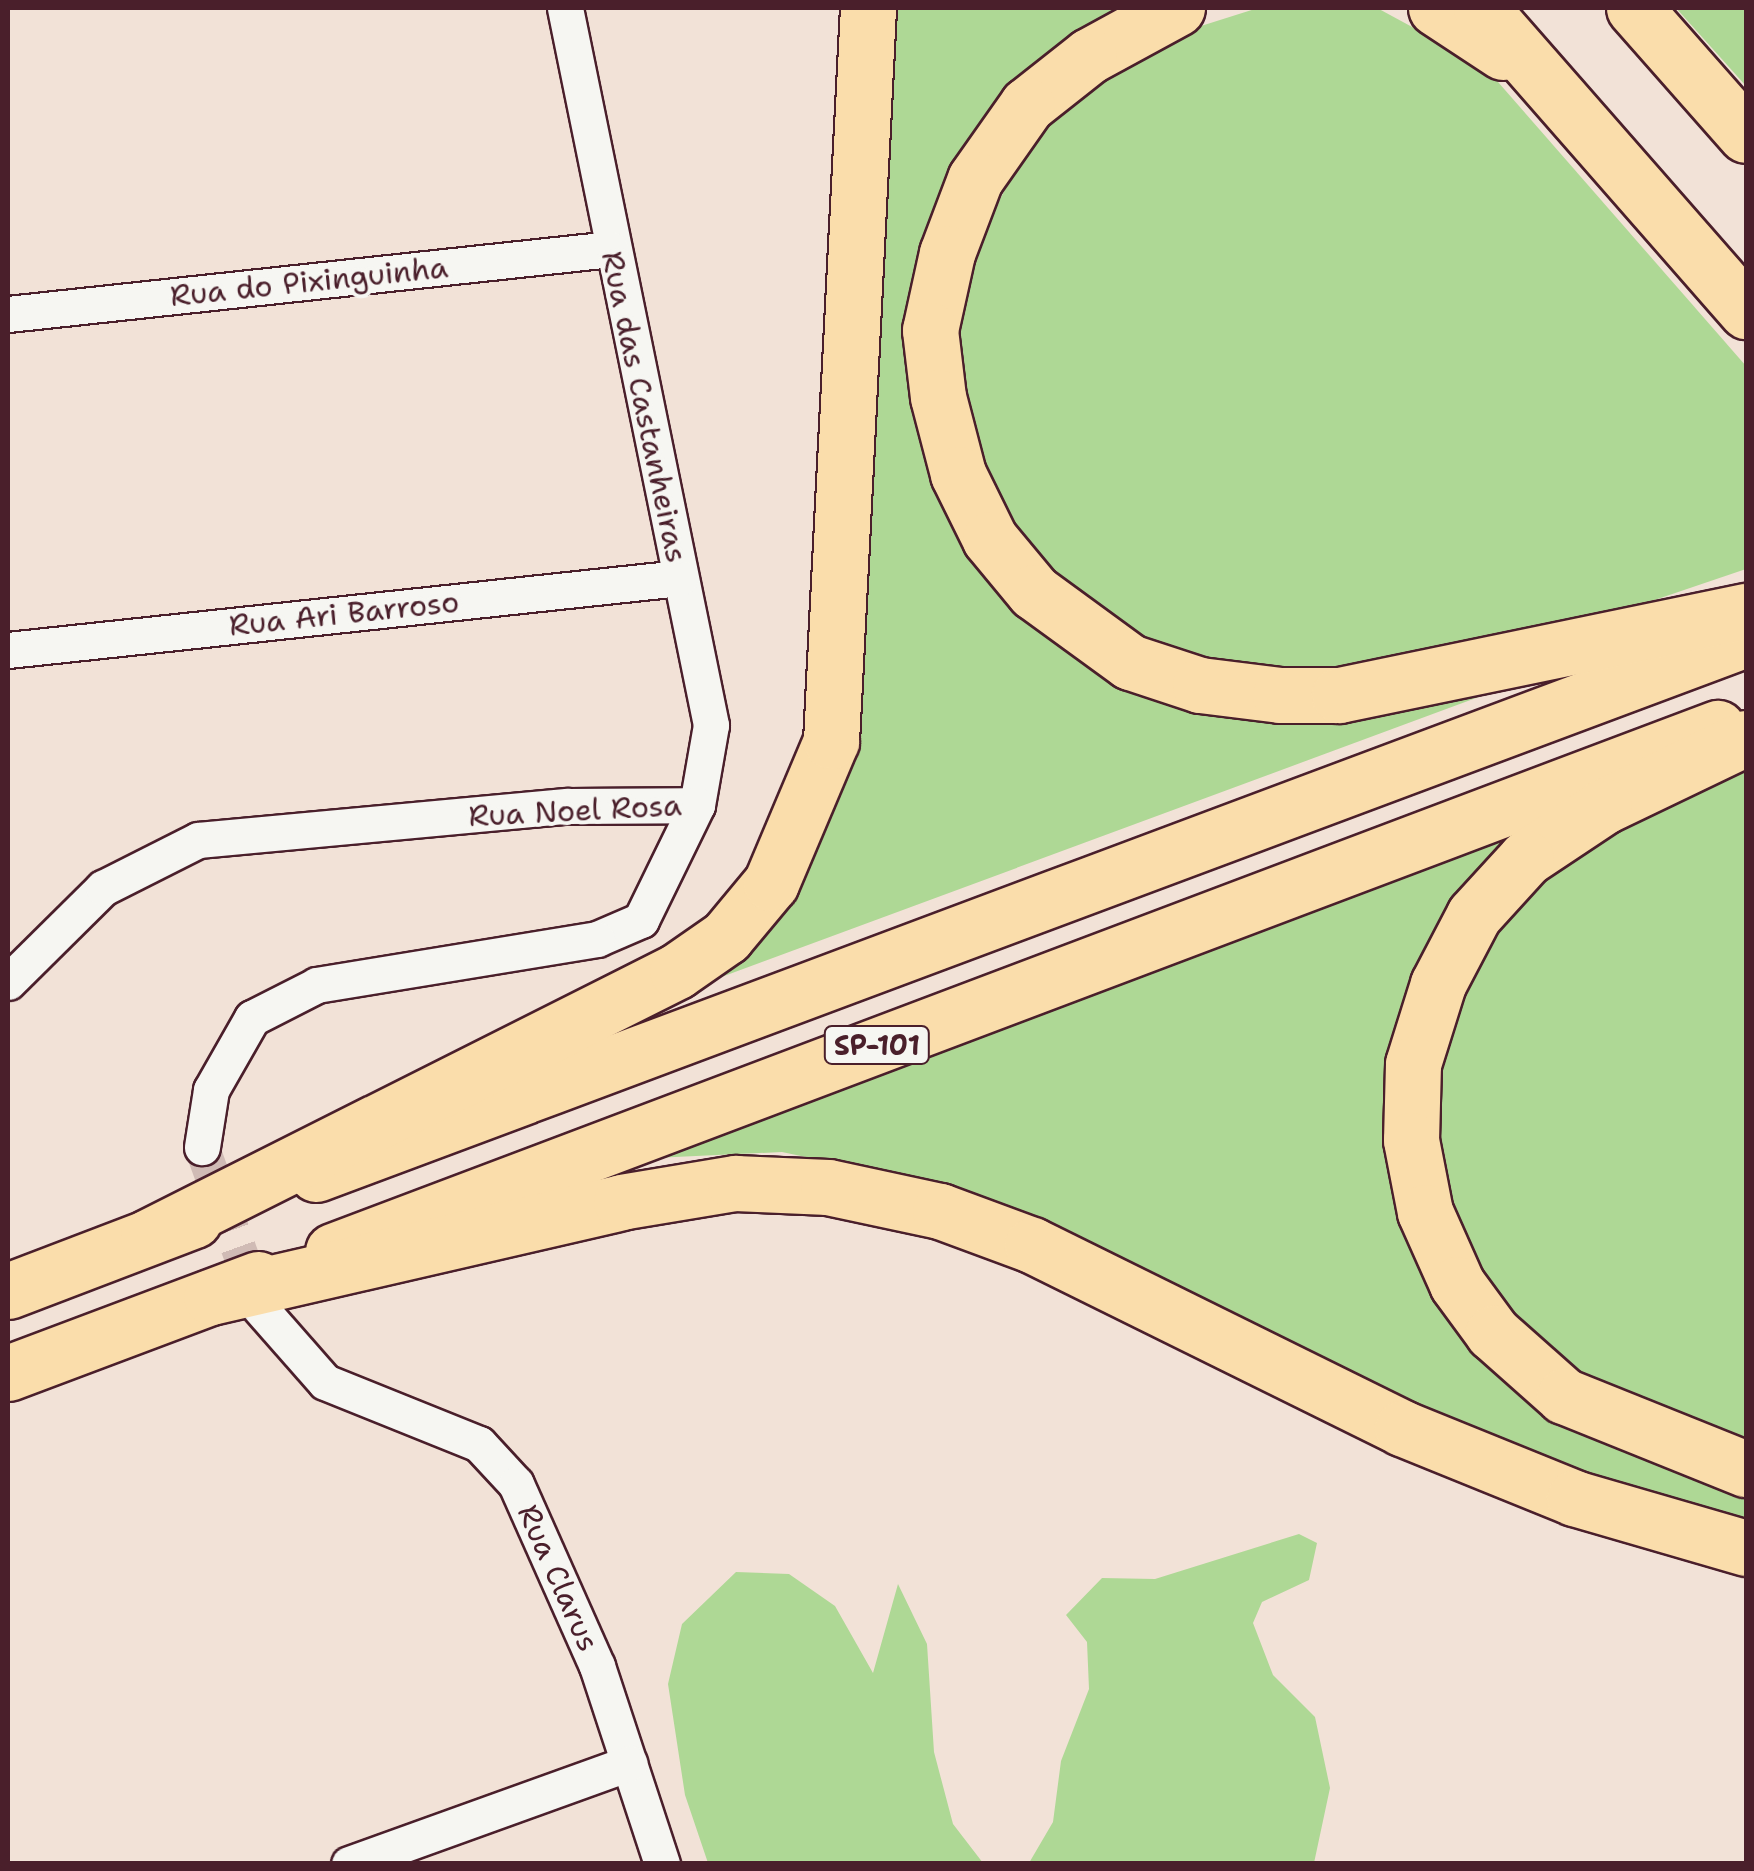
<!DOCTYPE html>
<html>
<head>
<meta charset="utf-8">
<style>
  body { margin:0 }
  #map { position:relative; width:1754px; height:1871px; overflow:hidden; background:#f2e2d7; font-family:"Shantell Sans",sans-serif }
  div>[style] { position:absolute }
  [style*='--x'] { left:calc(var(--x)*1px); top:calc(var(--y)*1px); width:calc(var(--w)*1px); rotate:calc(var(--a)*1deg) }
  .green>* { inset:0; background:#aed895 }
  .minor-tunnel>* { height:35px; margin-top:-17.5px; transform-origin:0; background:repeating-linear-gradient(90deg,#d0bbb5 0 35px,transparent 0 53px) }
  .roads { filter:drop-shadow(2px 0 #4a1f2b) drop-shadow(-2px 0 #4a1f2b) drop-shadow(0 2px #4a1f2b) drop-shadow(0 -2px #4a1f2b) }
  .minor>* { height:35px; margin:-17.5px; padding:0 17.5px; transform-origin:17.5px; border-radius:17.5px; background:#f6f6f2 }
  .trunk>* { height:55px; margin:-27.5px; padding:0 27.5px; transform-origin:27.5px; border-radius:27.5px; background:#faddab }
  .motorway>* { height:55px; margin:-27.5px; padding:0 27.5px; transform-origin:27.5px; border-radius:27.5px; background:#faddab }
  span { translate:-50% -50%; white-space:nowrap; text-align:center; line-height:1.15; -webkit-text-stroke:8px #f6f6f2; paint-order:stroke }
  .shield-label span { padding:2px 8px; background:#f6f6f2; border:2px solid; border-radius:8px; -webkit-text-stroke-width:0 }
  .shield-label { font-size:28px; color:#4a1f2b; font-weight:700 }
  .street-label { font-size:30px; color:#4a1f2b }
  .frame { position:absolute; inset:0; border:10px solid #4a1f2b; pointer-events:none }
</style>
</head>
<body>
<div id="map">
  <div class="green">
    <div style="clip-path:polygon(891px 8px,1138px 8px,1046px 67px,917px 394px,1101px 668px,1541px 674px,708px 982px,803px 857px)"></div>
    <div style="clip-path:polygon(1258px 8px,1379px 9px,1484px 66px,1746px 366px,1746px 569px,1631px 608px,1311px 673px,1207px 661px,1148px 640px,1040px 562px,997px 508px,974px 450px,956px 332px,962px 271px,1042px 120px,1144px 44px)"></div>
    <div style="clip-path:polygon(1676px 8px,1746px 8px,1746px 86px)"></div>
    <div style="clip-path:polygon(1746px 761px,1746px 1447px,1606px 1397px,1489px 1298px,1433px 1170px,1437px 1029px,1494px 918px,1586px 839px)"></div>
    <div style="clip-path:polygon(1565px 804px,1445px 924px,1433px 1279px,1746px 1484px,1746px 1522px,1656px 1498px,1446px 1420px,1063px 1228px,953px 1188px,782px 1152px,654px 1158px)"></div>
    <div style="clip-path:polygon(1299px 1534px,1317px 1543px,1309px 1580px,1262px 1602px,1253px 1623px,1273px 1675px,1315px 1717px,1330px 1788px,1314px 1863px,1029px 1863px,1053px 1822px,1061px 1761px,1089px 1689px,1087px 1642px,1066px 1615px,1102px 1578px,1155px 1579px)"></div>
    <div style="clip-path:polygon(736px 1572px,789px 1574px,835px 1606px,873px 1673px,898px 1584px,927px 1644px,934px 1752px,953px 1824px,983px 1863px,708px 1863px,685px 1795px,668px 1684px,682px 1624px)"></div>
  </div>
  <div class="minor-tunnel">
    <div style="--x:202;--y:1147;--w:165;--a:70.1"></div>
  </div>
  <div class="roads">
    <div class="minor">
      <div style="--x:565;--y:8;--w:732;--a:78.49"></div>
      <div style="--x:711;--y:725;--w:81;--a:99.9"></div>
      <div style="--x:8;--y:314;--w:606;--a:-6.15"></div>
      <div style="--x:8;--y:650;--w:676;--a:-6.12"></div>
      <div style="--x:8;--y:982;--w:134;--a:-44.7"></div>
      <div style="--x:103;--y:888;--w:106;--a:-26.8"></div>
      <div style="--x:198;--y:840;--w:372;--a:-5.3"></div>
      <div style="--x:568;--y:806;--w:129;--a:-0.4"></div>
      <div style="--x:697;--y:805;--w:128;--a:116"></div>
      <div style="--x:641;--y:920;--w:48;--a:156.6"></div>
      <div style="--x:597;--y:939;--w:284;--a:170.7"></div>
      <div style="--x:317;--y:985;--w:73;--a:153.1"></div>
      <div style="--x:252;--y:1018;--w:83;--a:119.7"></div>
      <div style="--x:211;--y:1090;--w:58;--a:99"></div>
      <div style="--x:260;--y:1308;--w:98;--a:48.7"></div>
      <div style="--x:325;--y:1382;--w:166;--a:21.9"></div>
      <div style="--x:479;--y:1444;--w:54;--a:47.2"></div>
      <div style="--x:516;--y:1484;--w:199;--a:66"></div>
      <div style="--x:597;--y:1666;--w:208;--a:71.8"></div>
      <div style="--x:349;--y:1864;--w:298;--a:-19.8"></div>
    </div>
    <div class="trunk">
      <div style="--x:316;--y:1174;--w:1527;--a:-20.51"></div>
      <div style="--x:333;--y:1251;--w:1480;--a:-20.7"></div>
      <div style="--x:8;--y:1291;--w:199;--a:-20.9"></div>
      <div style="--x:8;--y:1373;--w:267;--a:-20.6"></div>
    </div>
    <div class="motorway">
      <div style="--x:1177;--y:8;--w:100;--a:151.4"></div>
      <div style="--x:1089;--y:56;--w:79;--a:141.7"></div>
      <div style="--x:1027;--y:105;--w:90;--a:125.1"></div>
      <div style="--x:975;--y:179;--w:79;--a:110.7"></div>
      <div style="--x:947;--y:253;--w:79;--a:102.4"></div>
      <div style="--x:930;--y:330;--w:67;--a:83.2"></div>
      <div style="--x:938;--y:397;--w:80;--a:75.4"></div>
      <div style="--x:958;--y:474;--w:72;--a:63.8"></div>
      <div style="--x:990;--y:539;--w:69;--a:50.3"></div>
      <div style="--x:1034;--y:592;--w:119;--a:36.1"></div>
      <div style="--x:1130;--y:662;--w:74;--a:18.2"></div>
      <div style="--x:1200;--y:685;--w:81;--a:7.1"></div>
      <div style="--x:1280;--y:695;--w:59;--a:0"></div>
      <div style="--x:1339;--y:695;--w:416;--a:-11.7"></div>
      <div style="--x:1436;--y:8;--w:80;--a:33.3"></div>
      <div style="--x:1481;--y:8;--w:403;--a:48.8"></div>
      <div style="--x:1634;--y:8;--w:169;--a:48.6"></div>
      <div style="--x:1746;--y:738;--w:157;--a:154.4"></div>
      <div style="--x:1604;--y:806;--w:94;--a:146.3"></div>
      <div style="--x:1526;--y:858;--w:77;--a:132.4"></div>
      <div style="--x:1474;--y:915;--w:78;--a:117.6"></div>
      <div style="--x:1438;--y:984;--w:84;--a:107.4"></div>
      <div style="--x:1413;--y:1064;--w:76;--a:91.5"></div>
      <div style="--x:1411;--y:1140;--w:73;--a:79"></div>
      <div style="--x:1425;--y:1212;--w:79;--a:66"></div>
      <div style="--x:1457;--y:1284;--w:61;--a:53.7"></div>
      <div style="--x:1493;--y:1333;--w:95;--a:41.6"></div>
      <div style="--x:1564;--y:1396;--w:196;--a:21.9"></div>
      <div style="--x:148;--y:1237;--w:592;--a:-26.69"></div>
      <div style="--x:677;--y:971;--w:60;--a:-34.8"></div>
      <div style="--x:726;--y:937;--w:70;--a:-50.2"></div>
      <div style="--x:771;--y:883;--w:154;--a:-67.1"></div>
      <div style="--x:831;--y:741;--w:734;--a:-87.11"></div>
      <div style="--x:211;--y:1297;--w:421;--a:-13"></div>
      <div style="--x:621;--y:1202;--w:116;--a:-9.5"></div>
      <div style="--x:735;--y:1183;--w:93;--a:2.5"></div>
      <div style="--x:828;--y:1187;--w:115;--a:12.1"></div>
      <div style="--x:940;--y:1211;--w:98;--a:20.3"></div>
      <div style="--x:1032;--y:1245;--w:413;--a:26.3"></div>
      <div style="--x:1402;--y:1428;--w:186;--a:22.1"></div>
      <div style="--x:1574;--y:1498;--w:179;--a:16.2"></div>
    </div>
  </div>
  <div class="shield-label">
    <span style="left:877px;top:1045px">SP-101</span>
  </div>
  <div class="street-label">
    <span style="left:309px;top:282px;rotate:-6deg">Rua do Pixinguinha</span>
    <span style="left:644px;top:407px;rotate:78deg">Rua das Castanheiras</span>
    <span style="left:344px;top:614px;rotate:-6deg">Rua Ari Barroso</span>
    <span style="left:575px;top:811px;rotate:-3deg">Rua Noel Rosa</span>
    <span style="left:558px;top:1578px;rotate:66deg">Rua Clarus</span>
  </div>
  <div class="frame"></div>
</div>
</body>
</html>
